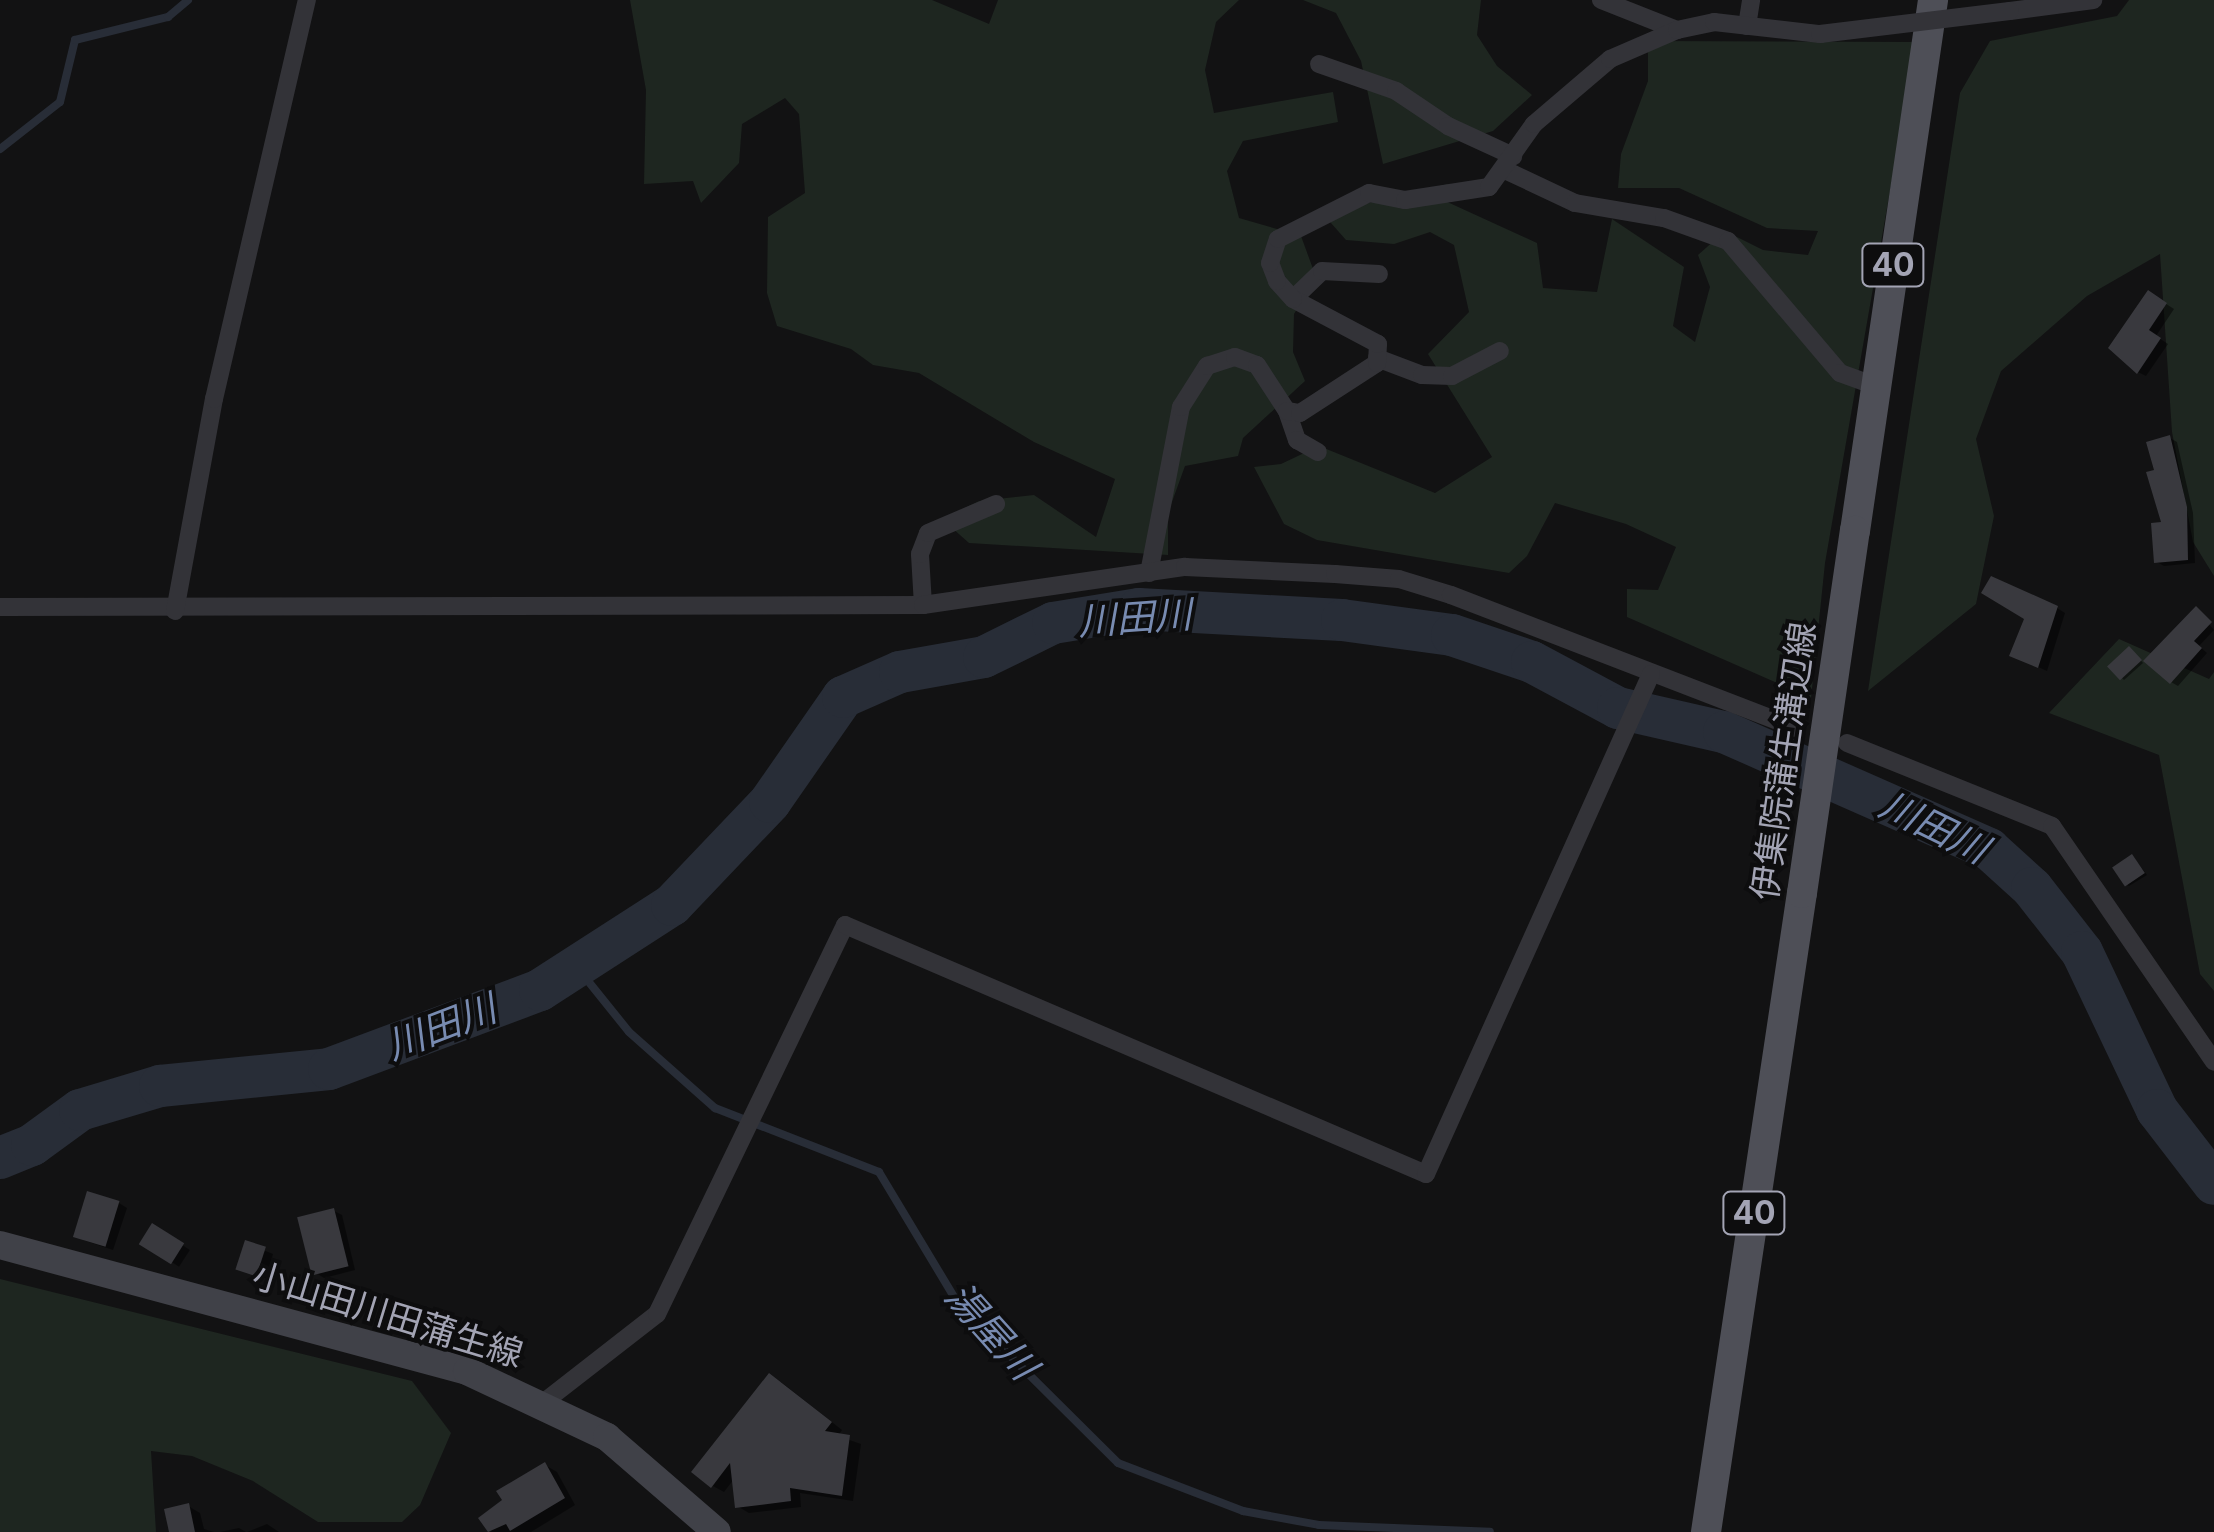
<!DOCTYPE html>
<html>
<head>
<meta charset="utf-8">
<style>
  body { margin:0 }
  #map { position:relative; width:2214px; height:1532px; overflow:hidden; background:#121213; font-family:Inter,"Noto Sans JP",sans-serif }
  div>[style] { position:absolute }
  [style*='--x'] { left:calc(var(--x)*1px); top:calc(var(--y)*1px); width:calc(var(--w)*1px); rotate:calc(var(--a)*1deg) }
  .green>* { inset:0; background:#1e2620 }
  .shadow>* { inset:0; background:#0007; transform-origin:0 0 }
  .stream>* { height:8px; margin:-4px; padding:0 4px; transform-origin:4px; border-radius:4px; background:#282d37 }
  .river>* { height:42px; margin:-21px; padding:0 21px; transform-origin:21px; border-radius:21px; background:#282d37 }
  .building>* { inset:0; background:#39393e; transform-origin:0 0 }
  .minor>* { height:18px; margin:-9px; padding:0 9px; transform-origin:9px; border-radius:9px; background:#333338 }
  .secondary>* { height:28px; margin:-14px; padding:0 14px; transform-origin:14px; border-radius:14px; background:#404148 }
  .primary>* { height:30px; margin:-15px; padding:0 15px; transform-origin:15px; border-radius:15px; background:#4e4f57 }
  .minor-bridge>* { height:18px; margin:-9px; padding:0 9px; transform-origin:9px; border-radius:9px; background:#333338 }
  .primary-bridge>* { height:30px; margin:-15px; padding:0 15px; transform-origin:15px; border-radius:15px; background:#4e4f57 }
  span { translate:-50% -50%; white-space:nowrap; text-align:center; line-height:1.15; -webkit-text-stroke:8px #0d0d0e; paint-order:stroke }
  .shield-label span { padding:2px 8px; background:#0d0d0e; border:2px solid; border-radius:8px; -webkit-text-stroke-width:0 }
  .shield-label { font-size:32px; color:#a3a4b4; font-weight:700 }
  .street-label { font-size:35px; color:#a3a4b4 }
  .water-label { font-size:38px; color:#788bb1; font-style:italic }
</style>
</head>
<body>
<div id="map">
  <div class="green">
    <div style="clip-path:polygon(630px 0,932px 0,989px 24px,998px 0,1239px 0,1216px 22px,1205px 70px,1214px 113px,1333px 92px,1338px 122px,1243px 141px,1227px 171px,1239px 218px,1301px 236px,1316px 277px,1294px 314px,1293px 352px,1305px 381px,1243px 438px,1238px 456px,1185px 466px,1168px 513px,1168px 555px,969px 543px,942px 519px,979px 501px,1034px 495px,1096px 537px,1115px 479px,1034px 442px,919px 373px,873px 365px,851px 349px,777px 326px,767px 293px,768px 217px,805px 193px,799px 114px,785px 98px,742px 124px,739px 163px,701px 203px,693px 181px,644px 184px,646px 90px)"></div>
    <div style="clip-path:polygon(1303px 0,1481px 0,1477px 35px,1497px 66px,1532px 95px,1493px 131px,1383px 164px,1361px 61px,1336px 13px)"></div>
    <div style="clip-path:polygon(2129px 0,2214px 0,2214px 576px,2193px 542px,2172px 432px,2160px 254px,2087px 296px,2001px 371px,1976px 439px,1994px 516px,1976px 604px,1868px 691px,1960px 93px,1990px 41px,2117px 16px)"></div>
    <div style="clip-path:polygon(1648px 41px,1916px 42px,1825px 563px,1811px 698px,1627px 617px,1627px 589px,1658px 590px,1676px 547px,1626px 524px,1555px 503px,1527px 556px,1509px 573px,1317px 540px,1284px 524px,1254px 467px,1281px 464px,1319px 446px,1435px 493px,1492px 457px,1428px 354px,1469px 312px,1454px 245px,1430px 232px,1394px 244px,1346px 240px,1323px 214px,1448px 184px,1443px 200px,1537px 243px,1543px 288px,1597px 292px,1612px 219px,1684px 267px,1673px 326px,1695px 342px,1710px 287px,1698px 255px,1725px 231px,1763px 250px,1808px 255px,1818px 231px,1767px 228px,1679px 188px,1618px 188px,1621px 154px,1648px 81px)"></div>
    <div style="clip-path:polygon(2119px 639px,2209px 679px,2214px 672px,2214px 991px,2200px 974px,2159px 755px,2049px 713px)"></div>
    <div style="clip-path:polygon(0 1279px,412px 1381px,451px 1433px,420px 1505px,402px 1522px,318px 1522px,253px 1481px,192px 1456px,151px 1451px,156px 1532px,0 1532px)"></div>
  </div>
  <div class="shadow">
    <div style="clip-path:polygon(2149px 293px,2174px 309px,2156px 336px,2168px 344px,2146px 376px,2138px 372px)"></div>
    <div style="clip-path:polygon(2170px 438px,2177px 442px,2193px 513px,2195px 563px,2164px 566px,2157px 562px,2164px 525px,2157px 471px)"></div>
    <div style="clip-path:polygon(2057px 608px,2065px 613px,2047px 671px,2020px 659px)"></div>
    <div style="clip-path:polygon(2196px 609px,2214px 630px,2199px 646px,2207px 653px,2178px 686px,2171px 682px)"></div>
    <div style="clip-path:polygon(2132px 651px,2143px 663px,2124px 680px,2110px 666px)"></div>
    <div style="clip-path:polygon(2133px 857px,2147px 875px,2129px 886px,2126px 884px)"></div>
    <div style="clip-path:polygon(119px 1203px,127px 1208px,113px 1250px,83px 1240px)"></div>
    <div style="clip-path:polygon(334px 1211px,342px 1215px,355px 1270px,324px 1278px,316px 1273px)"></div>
    <div style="left:153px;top:1226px;width:44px;height:20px;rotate:33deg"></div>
    <div style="clip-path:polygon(246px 1243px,273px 1254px,266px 1278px,246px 1272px)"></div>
    <div style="clip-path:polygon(781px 1382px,842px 1430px,838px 1436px,861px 1444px,853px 1501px,800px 1493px,801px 1507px,749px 1513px,737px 1506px,734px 1479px,724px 1492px,713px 1486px)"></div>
    <div style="clip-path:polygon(545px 1465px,557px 1472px,575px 1505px,531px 1532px,491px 1532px,482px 1518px)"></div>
    <div style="clip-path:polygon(188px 1506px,200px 1513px,204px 1529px,214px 1532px,172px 1532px)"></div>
    <div style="clip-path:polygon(267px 1524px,279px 1532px,247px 1532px)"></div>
    <div style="clip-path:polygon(239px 1528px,246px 1532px,220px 1532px)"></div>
  </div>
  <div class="stream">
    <div style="--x:0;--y:149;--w:76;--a:-38.1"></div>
    <div style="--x:60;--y:102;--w:64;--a:-76.4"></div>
    <div style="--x:75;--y:40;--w:96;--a:-13.9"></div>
    <div style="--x:168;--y:17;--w:26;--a:-40"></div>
    <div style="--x:580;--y:971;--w:78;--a:51.2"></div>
    <div style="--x:629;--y:1032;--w:115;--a:41.5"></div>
    <div style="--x:715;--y:1108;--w:176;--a:21.3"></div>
    <div style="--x:879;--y:1172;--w:155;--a:59"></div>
    <div style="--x:959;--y:1305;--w:224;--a:44.8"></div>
    <div style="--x:1118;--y:1463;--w:134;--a:21"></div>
    <div style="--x:1243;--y:1511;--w:77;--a:10.4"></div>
    <div style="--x:1319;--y:1525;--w:171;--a:2.3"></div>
  </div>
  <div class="river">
    <div style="--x:0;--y:1158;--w:35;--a:-22"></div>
    <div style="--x:32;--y:1145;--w:59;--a:-36.1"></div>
    <div style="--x:80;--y:1110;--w:84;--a:-16.7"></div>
    <div style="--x:160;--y:1086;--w:170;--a:-5.7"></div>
    <div style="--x:329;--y:1069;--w:225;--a:-20.5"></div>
    <div style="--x:540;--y:990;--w:157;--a:-32.8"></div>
    <div style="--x:672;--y:905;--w:142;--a:-46.4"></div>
    <div style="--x:770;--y:802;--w:128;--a:-55.2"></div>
    <div style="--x:843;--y:697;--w:62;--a:-23.7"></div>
    <div style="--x:900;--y:672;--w:85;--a:-10.1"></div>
    <div style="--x:984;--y:657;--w:77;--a:-26.2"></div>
    <div style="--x:1053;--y:623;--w:87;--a:-9.2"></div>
    <div style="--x:1139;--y:609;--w:203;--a:3.1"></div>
    <div style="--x:1342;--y:620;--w:111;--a:7.8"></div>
    <div style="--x:1452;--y:635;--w:84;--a:18.6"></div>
    <div style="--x:1532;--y:662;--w:98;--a:28.1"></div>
    <div style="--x:1618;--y:708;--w:109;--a:12.8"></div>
    <div style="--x:1724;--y:732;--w:290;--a:23.8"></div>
    <div style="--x:1989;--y:849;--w:58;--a:42.2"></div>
    <div style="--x:2032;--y:888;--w:81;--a:52"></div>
    <div style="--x:2082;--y:952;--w:175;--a:64.6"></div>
    <div style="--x:2157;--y:1110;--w:93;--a:52.4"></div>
  </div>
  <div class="building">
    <div style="clip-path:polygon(2148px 290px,2167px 303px,2149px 330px,2161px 338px,2137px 374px,2108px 348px)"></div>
    <div style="clip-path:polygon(2170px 435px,2187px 507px,2188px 560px,2154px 563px,2151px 523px,2161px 522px,2146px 472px,2154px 470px,2146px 442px)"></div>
    <div style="clip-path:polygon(1991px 576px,2058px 606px,2038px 668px,2009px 656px,2024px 619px,1981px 593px)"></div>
    <div style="clip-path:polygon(2196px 606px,2212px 622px,2194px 641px,2202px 648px,2170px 684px,2143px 661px)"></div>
    <div style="left:2129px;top:646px;width:19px;height:30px;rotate:47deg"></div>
    <div style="left:2132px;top:854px;width:23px;height:24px;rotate:56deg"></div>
    <div style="left:87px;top:1191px;width:34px;height:48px;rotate:17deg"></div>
    <div style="left:334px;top:1208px;width:60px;height:38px;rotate:76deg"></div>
    <div style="left:152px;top:1223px;width:38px;height:25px;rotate:32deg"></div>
    <div style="left:245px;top:1240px;width:22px;height:31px;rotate:18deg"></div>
    <div style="clip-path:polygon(769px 1373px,832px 1422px,825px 1431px,850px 1435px,842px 1496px,790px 1488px,791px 1501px,735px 1508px,730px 1463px,711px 1488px,691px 1472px)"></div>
    <div style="clip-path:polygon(545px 1462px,565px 1498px,510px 1531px,506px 1524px,488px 1532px,478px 1518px,502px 1500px,496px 1491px)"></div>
    <div style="clip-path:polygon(189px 1503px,195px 1532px,169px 1532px,164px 1509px)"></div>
  </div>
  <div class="minor">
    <div style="--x:1601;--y:0;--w:82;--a:21.5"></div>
    <div style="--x:2010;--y:11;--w:84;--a:-7.5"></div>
    <div style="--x:1747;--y:26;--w:26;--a:-81"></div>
    <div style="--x:1319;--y:64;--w:82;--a:19.3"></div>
    <div style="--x:1396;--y:91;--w:63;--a:33.9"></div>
    <div style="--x:1448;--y:126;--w:72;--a:24.8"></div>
    <div style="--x:1505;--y:170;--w:77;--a:25.2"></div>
    <div style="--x:1575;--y:203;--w:90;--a:9.6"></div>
    <div style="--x:1664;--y:218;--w:68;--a:19.8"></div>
    <div style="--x:1728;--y:241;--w:173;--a:49.7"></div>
    <div style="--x:1840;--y:373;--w:38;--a:20"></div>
    <div style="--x:1293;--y:299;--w:40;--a:-44"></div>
    <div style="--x:1322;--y:271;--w:57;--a:3"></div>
    <div style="--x:1377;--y:358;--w:48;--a:20.7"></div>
    <div style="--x:1422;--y:375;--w:30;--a:2"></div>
    <div style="--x:1452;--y:376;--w:54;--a:-27.5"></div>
    <div style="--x:1287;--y:411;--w:31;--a:71"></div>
    <div style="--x:1297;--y:440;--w:24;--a:30"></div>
    <div style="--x:1149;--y:573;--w:169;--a:-79.1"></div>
    <div style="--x:1181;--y:407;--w:49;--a:-57.6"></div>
    <div style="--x:1207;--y:366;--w:29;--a:-18"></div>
    <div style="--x:1235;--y:357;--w:23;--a:20"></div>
    <div style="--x:1257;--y:365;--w:55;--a:56.9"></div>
    <div style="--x:1287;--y:411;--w:13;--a:9"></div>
    <div style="--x:1300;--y:413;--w:92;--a:-33"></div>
    <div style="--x:1377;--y:363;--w:19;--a:-87"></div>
    <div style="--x:1378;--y:344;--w:96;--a:-152.1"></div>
    <div style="--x:1293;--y:299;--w:24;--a:-132"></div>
    <div style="--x:1277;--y:281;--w:19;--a:-111"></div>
    <div style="--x:1270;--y:263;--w:25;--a:-72"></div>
    <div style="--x:1278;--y:239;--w:102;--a:-26.8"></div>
    <div style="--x:1369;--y:193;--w:37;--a:11"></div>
    <div style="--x:1405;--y:200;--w:85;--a:-8.8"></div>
    <div style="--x:1489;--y:187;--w:77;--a:-54.5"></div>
    <div style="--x:1534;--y:124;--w:100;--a:-40.5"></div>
    <div style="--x:1610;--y:59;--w:73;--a:-23.4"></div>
    <div style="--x:1677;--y:30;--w:38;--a:-12"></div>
    <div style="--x:1714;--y:22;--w:107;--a:6.5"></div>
    <div style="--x:923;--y:605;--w:51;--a:-93.4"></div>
    <div style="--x:920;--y:554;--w:22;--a:-69"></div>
    <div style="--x:928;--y:533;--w:74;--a:-23.1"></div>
    <div style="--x:0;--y:607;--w:923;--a:-0.12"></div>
    <div style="--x:923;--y:605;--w:265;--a:-8.3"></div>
    <div style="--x:1185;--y:567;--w:150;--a:2.7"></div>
    <div style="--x:1335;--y:574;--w:64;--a:4.5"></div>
    <div style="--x:1399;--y:579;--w:54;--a:17.1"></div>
    <div style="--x:1451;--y:595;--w:369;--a:21.1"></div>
    <div style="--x:175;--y:611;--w:216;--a:-79.6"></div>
    <div style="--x:214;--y:399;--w:410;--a:-76.9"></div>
    <div style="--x:1847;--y:743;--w:221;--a:22"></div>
    <div style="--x:2052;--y:826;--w:286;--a:55.5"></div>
    <div style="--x:544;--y:1402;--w:143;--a:-37.9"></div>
    <div style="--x:657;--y:1314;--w:432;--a:-64.2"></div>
    <div style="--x:845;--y:925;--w:632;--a:23.2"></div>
    <div style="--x:1426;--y:1174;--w:548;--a:-65.77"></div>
  </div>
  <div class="secondary">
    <div style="--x:0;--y:1245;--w:484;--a:15.1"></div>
    <div style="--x:467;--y:1371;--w:155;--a:25.2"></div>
    <div style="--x:607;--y:1437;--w:145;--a:40.8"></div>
  </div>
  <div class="primary">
    <div style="--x:1855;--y:531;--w:537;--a:-81.64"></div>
    <div style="--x:1706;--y:1532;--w:646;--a:-81.46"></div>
  </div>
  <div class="minor-bridge">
    <div style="--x:1820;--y:34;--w:191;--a:-6.9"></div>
  </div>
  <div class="primary-bridge">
    <div style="--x:1802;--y:893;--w:366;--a:-81.7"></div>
  </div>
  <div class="shield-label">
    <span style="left:1893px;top:265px">40</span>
    <span style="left:1754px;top:1213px">40</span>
  </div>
  <div class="street-label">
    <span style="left:1783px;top:761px;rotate:-82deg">伊集院蒲生溝辺線</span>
    <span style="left:388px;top:1314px;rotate:17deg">小山田川田蒲生線</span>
  </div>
  <div class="water-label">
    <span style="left:1135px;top:618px;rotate:-4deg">川田川</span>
    <span style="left:1934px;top:827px;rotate:26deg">川田川</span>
    <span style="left:441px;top:1027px;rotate:-21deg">川田川</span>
    <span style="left:991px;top:1331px;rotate:48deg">湯屋川</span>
  </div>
</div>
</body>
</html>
